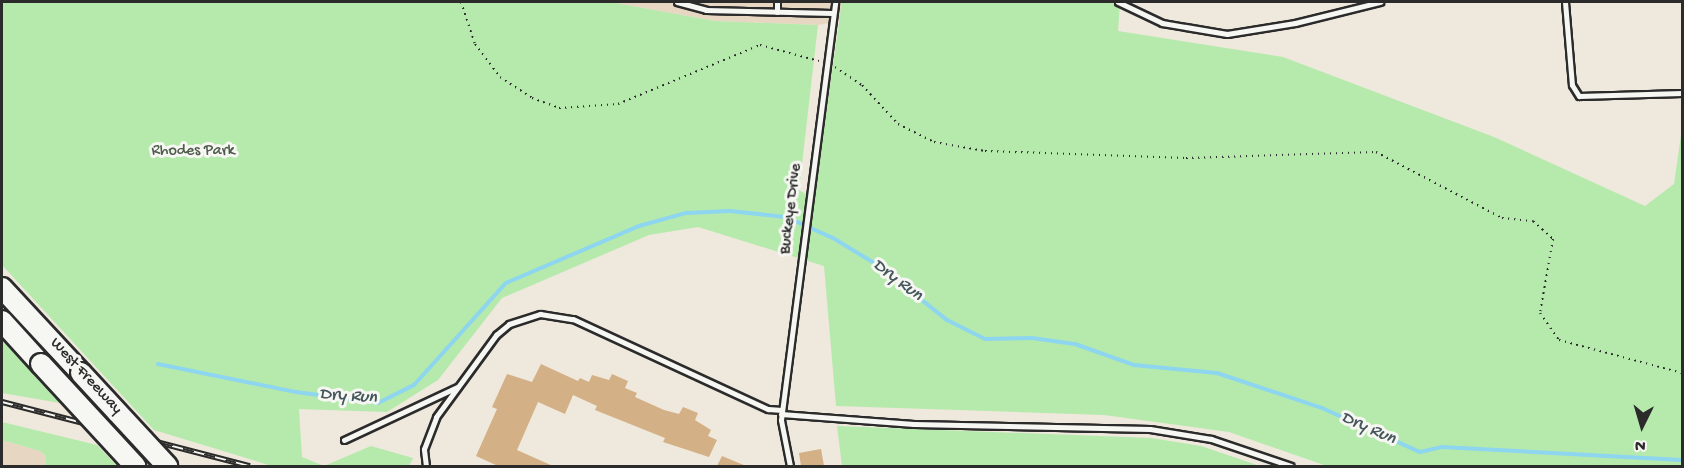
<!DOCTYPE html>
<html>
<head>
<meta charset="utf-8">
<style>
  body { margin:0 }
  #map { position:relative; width:1684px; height:468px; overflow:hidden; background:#efe8dc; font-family:"Gochi Hand",sans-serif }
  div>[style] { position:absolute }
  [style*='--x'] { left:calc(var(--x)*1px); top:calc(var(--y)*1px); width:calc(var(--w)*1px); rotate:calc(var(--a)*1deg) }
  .built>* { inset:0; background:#e7d7c2 }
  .green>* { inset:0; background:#b5eaac }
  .stream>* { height:4px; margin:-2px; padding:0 2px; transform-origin:2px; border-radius:2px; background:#8ed5ef }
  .building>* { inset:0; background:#d4b086 }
  .path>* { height:2px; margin-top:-1px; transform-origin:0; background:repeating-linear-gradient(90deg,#2b2b2b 0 1.5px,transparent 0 6px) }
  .roads { filter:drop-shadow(2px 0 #2b2b2b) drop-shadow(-2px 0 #2b2b2b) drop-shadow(0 2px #2b2b2b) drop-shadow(0 -2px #2b2b2b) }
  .lane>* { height:5px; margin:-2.5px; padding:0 2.5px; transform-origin:2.5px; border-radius:2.5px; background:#f6f6f2 }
  .highway>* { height:20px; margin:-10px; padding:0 10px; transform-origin:10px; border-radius:10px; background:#f6f6f2 }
  .rail>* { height:6px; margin-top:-3px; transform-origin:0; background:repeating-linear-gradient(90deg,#f6f6f2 0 11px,#2b2b2b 0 22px); box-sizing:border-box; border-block:2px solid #2b2b2b }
  .bridges { filter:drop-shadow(2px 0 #2b2b2b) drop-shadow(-2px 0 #2b2b2b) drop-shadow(0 2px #2b2b2b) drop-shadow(0 -2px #2b2b2b) }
  .highway-bridge>* { height:20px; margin:-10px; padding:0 10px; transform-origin:10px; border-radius:10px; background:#f6f6f2 }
  span { translate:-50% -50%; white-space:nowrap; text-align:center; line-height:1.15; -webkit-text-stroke:6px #f6f6f2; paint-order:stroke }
  .park-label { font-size:16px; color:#4e5b4b }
  .street-label { font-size:16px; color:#2b2b2b }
  .water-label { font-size:18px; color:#44565c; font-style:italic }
  .frame { position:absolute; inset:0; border:3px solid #2b2b2b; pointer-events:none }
  .north { position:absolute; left:1612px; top:396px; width:60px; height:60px; -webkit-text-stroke:4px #f6f6f2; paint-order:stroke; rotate:185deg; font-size:16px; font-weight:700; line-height:24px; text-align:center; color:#2b2b2b }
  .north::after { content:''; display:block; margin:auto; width:21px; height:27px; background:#2b2b2b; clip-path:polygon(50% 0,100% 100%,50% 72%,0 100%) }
</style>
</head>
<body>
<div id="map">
  <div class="built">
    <div style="clip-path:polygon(610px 2px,842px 2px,840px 21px,818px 25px,715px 21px)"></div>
    <div style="clip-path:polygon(2px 440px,40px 451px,46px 456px,45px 466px,2px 466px)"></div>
  </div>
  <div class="green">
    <div style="clip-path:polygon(2px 2px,610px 2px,715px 21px,818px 25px,799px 190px,814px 199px,842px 2px,1120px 2px,1118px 31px,1283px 57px,1494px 137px,1645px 206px,1674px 184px,1682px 128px,1682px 466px,1327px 466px,1229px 432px,1104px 415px,836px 406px,824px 266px,698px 227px,649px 235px,502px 298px,438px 380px,387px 412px,299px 409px,302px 457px,324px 466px,371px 446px,413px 458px,409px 466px,272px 466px,154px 430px,2px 265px)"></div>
    <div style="clip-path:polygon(2px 340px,60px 403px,2px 393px)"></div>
    <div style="clip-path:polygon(2px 422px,97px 445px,117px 466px,45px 466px,46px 456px,40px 451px,2px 440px)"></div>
    <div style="clip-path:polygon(837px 426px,1151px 438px,1201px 446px,1260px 466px,842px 466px)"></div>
  </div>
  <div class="stream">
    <div style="--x:158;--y:364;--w:141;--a:11.5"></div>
    <div style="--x:296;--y:392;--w:83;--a:7.6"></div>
    <div style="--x:378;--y:403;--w:40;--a:-26.6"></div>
    <div style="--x:414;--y:385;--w:137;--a:-48"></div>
    <div style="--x:506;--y:283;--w:145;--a:-23.2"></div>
    <div style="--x:639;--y:226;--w:49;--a:-15.5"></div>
    <div style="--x:686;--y:213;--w:44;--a:-2.6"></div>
    <div style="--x:730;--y:211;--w:56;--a:6.1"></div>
    <div style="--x:786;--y:217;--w:51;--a:24.1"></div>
    <div style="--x:833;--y:238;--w:54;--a:31.3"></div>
    <div style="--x:879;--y:266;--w:87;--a:38.5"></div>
    <div style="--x:947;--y:320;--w:42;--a:26.6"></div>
    <div style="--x:985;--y:339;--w:47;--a:-1.2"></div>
    <div style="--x:1032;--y:338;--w:43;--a:7.9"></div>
    <div style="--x:1075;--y:344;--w:63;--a:19.6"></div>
    <div style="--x:1134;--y:365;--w:83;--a:5.5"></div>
    <div style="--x:1217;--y:373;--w:111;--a:18.4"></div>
    <div style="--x:1322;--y:408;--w:107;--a:24.2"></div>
    <div style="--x:1420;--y:452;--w:23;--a:-13"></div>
    <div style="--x:1442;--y:447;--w:240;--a:3.1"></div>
  </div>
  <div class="building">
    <div style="clip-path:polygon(541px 364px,578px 381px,580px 378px,589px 382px,592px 375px,609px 380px,612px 374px,628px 381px,625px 388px,637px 393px,635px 397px,664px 410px,679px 414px,683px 407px,698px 413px,695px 420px,711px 430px,708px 436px,717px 440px,709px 457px,663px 442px,665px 438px,595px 410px,597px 406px,573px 395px,565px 414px,538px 402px,517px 450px,553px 466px,498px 466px,476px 456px,497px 409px,492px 407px,507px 374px,532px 382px)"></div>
    <div style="clip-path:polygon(821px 449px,824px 466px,801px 466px,799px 453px)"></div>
    <div style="clip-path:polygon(722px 456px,746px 466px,717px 466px)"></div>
  </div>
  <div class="path">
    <div style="--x:461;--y:2;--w:44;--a:71.6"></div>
    <div style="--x:475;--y:44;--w:41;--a:52.9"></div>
    <div style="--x:500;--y:77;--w:38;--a:33"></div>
    <div style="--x:532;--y:98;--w:29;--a:20"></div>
    <div style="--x:559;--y:108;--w:59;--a:-3.9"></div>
    <div style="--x:618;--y:104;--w:154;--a:-22.6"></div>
    <div style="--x:760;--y:45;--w:61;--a:15.2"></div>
    <div style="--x:835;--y:67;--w:32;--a:34"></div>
    <div style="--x:862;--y:85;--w:53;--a:47.3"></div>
    <div style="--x:898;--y:124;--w:40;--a:26.6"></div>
    <div style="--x:934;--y:142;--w:52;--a:10"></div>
    <div style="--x:985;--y:151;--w:201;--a:2"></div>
    <div style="--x:1186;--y:158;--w:190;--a:-1.8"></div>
    <div style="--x:1376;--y:152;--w:142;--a:27.6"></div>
    <div style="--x:1502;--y:218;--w:31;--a:6"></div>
    <div style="--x:1533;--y:221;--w:27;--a:42"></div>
    <div style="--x:1553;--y:239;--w:75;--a:100"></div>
    <div style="--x:1540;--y:313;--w:33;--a:55"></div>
    <div style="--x:1559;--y:340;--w:127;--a:15"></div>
  </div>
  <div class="roads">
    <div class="lane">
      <div style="--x:677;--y:2;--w:30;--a:15"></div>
      <div style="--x:706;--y:10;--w:126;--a:1.4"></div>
      <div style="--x:777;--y:2;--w:10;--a:90"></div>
      <div style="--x:1118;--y:2;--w:49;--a:25.5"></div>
      <div style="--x:1162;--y:23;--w:66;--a:9.6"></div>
      <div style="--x:1227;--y:34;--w:69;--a:-9.2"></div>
      <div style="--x:1295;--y:23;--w:88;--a:-13.9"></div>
      <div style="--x:1565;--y:2;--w:83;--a:85.2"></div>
      <div style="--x:1572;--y:85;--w:13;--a:58"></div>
      <div style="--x:1579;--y:96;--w:103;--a:-1.7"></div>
      <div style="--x:781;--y:414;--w:133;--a:4.3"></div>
      <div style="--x:914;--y:424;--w:236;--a:1.2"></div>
      <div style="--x:1150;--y:429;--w:62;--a:9.3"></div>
      <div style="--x:1211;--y:439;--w:84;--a:18.6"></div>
      <div style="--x:344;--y:440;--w:125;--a:-25.1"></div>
      <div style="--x:426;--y:466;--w:17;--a:-97"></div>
      <div style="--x:424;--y:449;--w:34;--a:-69"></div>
      <div style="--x:436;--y:417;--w:102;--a:-53.8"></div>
      <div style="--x:496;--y:335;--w:17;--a:-40"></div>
      <div style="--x:509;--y:324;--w:33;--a:-18"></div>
      <div style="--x:540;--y:314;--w:33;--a:9"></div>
      <div style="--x:573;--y:319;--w:215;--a:24.8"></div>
      <div style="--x:768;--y:409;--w:14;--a:4"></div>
      <div style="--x:790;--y:466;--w:47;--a:-101.1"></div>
      <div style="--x:781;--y:420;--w:421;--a:-82.6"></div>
    </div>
    <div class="highway">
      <div style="--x:2;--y:288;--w:116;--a:47.1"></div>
      <div style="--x:2;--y:321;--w:58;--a:47.8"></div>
    </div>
  </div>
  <div class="rail">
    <div style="--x:2;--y:402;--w:256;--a:14.5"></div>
  </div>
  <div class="bridges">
    <div class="highway-bridge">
      <div style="--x:41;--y:364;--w:139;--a:47.3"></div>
      <div style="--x:81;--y:373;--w:127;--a:47.2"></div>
    </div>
  </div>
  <div class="park-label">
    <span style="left:193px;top:152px">Rhodes Park</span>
  </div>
  <div class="street-label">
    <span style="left:792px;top:209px;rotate:-83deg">Buckeye Drive</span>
    <span style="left:85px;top:377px;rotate:47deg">West Freeway</span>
  </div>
  <div class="water-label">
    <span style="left:897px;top:281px;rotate:37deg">Dry Run</span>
    <span style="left:348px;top:397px;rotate:4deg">Dry Run</span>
    <span style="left:1368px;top:429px;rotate:24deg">Dry Run</span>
  </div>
  <div class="frame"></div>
  <div class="north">N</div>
</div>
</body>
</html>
